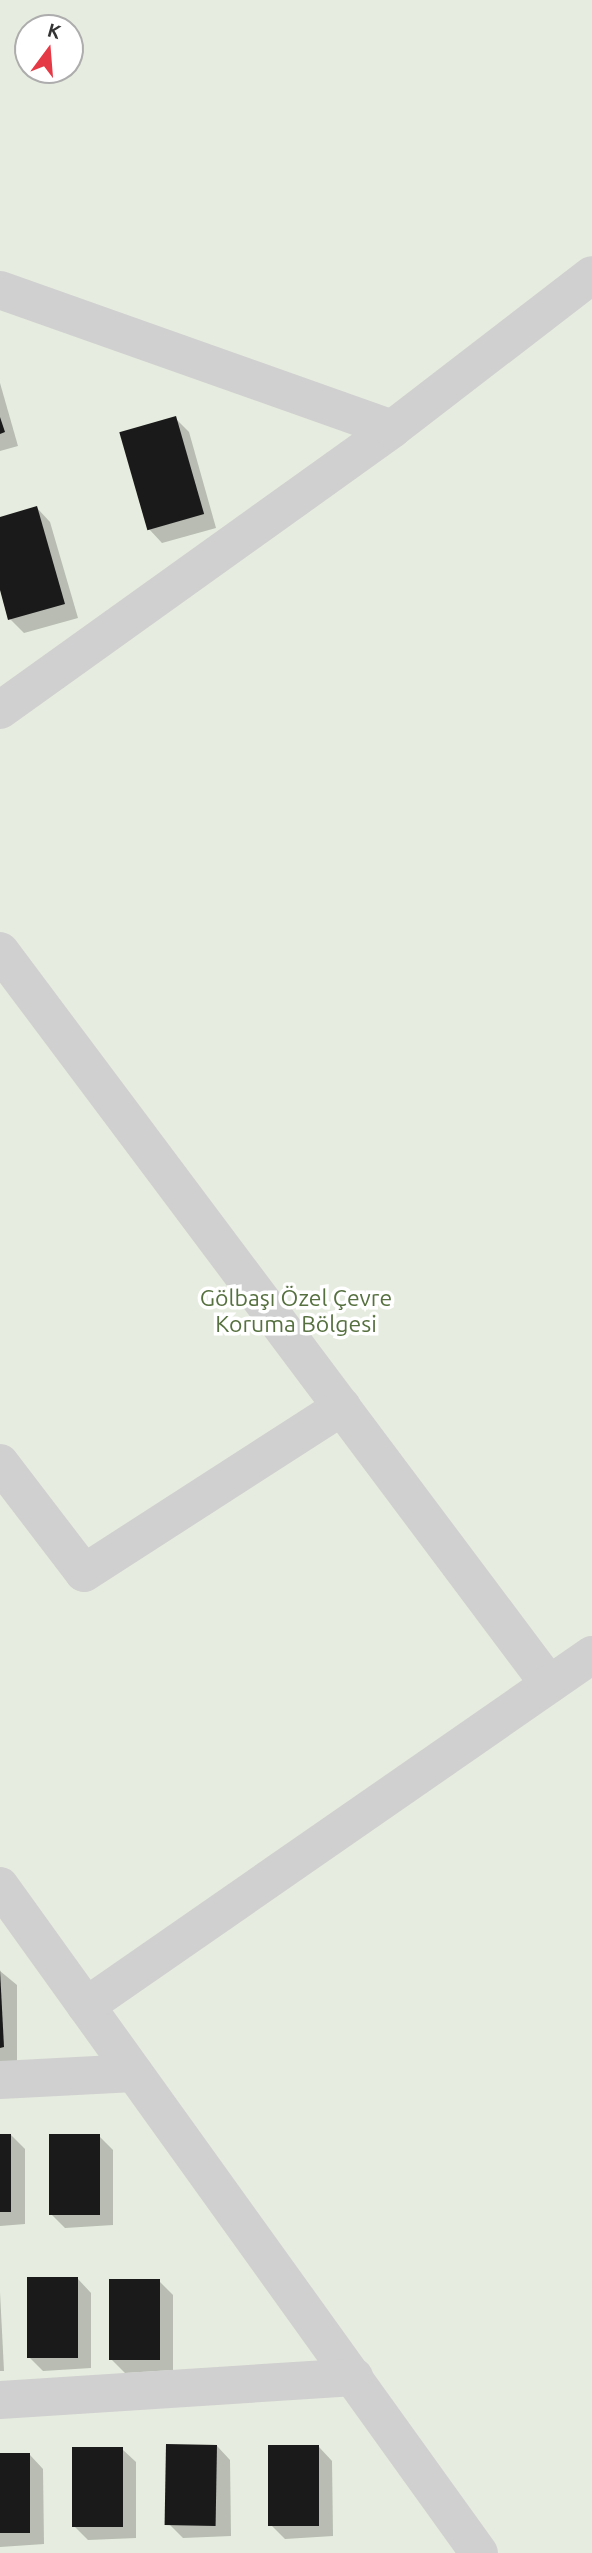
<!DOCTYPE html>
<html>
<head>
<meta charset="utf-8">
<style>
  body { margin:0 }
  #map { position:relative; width:592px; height:2553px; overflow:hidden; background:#fff; font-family:Ubuntu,sans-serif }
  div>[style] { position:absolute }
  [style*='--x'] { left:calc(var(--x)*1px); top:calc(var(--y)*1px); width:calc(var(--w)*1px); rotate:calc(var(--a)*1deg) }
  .green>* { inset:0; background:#e6ecdf }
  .shadow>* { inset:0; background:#0003 }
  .building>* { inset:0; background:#1a1a1a; transform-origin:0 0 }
  .street>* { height:38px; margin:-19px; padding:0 19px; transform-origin:19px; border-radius:19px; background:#d0d0d0 }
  span { translate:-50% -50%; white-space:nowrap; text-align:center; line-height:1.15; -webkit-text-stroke:7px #fff; paint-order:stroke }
  .park-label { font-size:23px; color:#56703f }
  .north { position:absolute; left:14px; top:14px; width:70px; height:70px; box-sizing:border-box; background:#fff; border:2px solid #adadad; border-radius:50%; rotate:16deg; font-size:19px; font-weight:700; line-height:28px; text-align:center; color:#333 }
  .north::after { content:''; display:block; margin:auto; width:24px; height:32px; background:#e63946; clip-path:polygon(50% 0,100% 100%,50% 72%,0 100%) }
</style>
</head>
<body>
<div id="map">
  <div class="green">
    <div style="clip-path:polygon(evenodd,0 0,592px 0,592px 2553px,0 2553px,0 0,28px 28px,70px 28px,70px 70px,28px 70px,28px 28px)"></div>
  </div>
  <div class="shadow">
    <div style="clip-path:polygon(0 383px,18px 446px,0 451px)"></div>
    <div style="clip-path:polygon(175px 418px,189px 432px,216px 528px,162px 543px,149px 529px)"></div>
    <div style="clip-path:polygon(37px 508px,50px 522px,78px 618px,24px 633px,10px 619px,0 584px,0 519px)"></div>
    <div style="clip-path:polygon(0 1971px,17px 1985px,17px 2061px,0 2061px)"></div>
    <div style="clip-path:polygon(0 2135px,11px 2135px,25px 2149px,25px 2224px,0 2226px)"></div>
    <div style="clip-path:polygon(99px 2136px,113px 2150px,113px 2225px,65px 2228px,51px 2214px)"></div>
    <div style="clip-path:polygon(78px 2279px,91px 2293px,91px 2368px,43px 2371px,29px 2357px)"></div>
    <div style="clip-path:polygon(159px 2281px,173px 2295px,173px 2370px,125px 2373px,111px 2359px)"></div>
    <div style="clip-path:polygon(0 2292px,4px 2371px,0 2371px)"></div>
    <div style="clip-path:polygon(217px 2446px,230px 2460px,231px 2536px,183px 2538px,169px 2524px)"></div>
    <div style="clip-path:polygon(319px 2447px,332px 2461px,333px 2536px,285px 2539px,271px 2525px)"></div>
    <div style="clip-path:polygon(122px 2449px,136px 2462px,136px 2538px,88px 2540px,75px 2527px)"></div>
    <div style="clip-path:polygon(0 2455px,30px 2455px,43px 2469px,44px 2544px,0 2547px)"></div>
  </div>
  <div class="building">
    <div style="left:176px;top:416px;width:102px;height:59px;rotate:74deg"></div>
    <div style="clip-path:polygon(0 417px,5px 432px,0 434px)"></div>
    <div style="clip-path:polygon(37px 506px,65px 604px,8px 620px,0 590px,0 517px)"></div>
    <div style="clip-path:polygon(0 1970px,4px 2047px,0 2048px)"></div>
    <div style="left:0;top:2134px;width:11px;height:78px"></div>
    <div style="left:49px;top:2134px;width:51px;height:81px"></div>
    <div style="left:27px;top:2277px;width:51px;height:81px"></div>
    <div style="left:109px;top:2279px;width:51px;height:81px"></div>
    <div style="left:166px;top:2444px;width:51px;height:81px;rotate:1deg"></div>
    <div style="left:268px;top:2445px;width:51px;height:81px"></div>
    <div style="left:72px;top:2447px;width:51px;height:80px"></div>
    <div style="left:0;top:2453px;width:30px;height:80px"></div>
  </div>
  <div class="street">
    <div style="--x:0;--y:290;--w:416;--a:19.5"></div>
    <div style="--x:0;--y:710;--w:482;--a:-35.6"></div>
    <div style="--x:392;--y:429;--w:252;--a:-37.6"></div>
    <div style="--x:0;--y:951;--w:916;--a:53.17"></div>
    <div style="--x:0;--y:1463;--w:138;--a:52.6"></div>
    <div style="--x:84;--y:1573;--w:307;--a:-32.8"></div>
    <div style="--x:0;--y:1886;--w:821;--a:54.32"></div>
    <div style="--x:86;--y:2006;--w:616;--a:-34.75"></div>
    <div style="--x:0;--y:2080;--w:134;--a:-3"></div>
    <div style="--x:0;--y:2400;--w:355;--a:-3.7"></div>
  </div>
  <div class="park-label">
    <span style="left:296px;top:1311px">Gölbaşı Özel Çevre<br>Koruma Bölgesi</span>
  </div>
  <div class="north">K</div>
</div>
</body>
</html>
